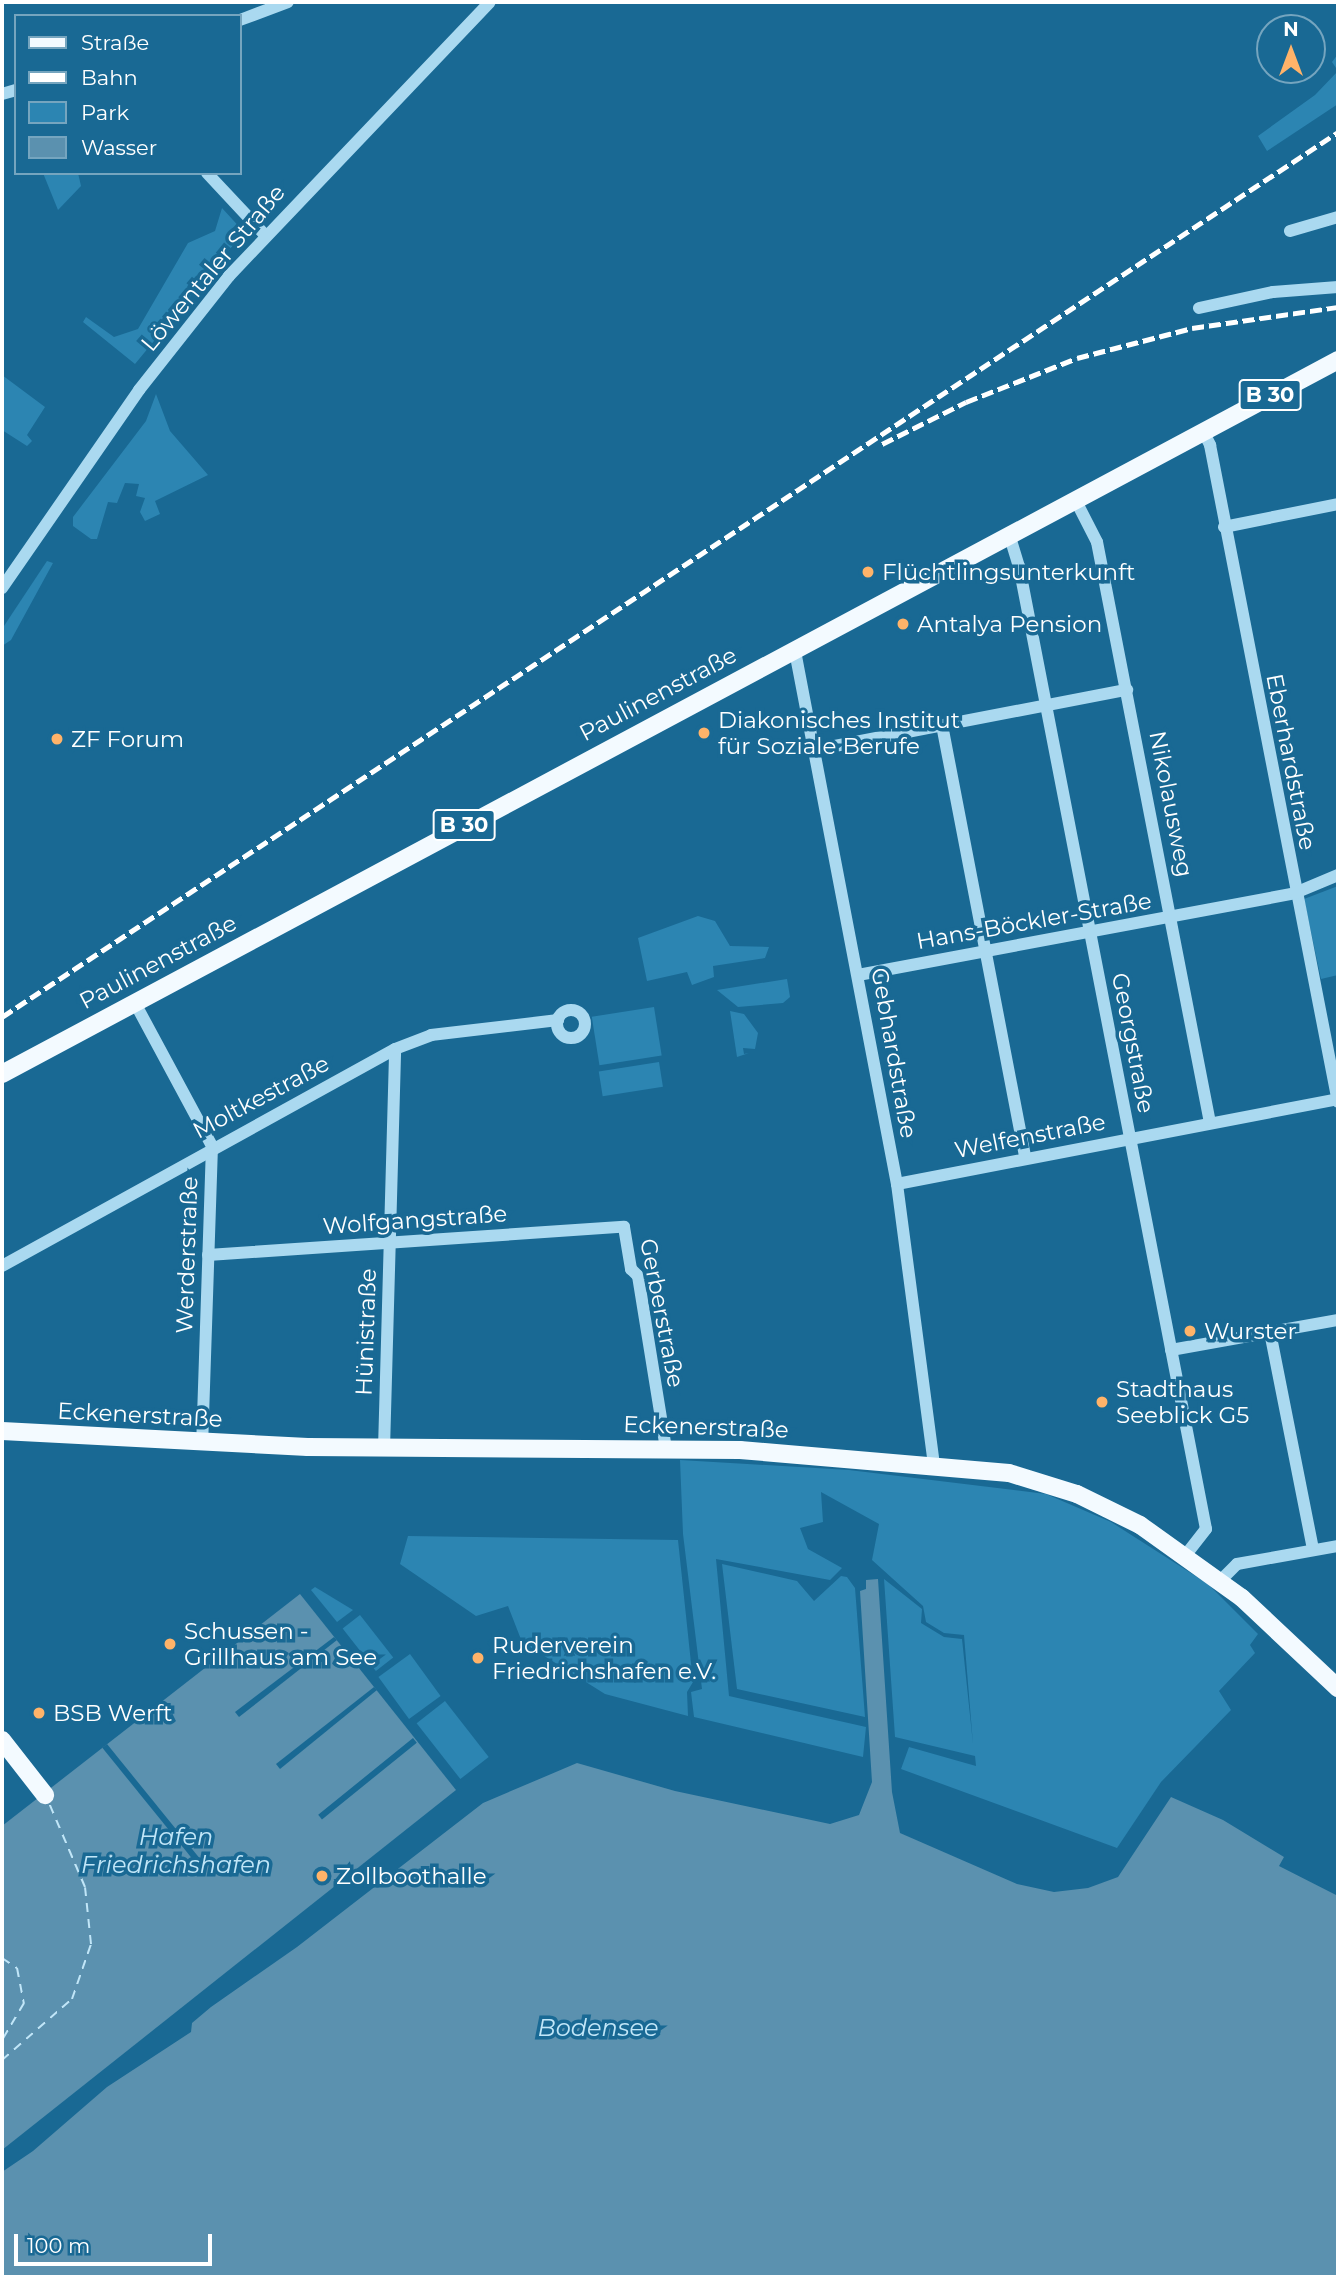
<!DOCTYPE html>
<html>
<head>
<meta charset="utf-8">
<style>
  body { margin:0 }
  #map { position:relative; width:1340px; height:2279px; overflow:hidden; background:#196994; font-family:Montserrat,sans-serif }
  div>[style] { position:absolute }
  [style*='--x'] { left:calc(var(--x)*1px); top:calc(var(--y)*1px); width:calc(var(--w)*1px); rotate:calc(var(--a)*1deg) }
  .green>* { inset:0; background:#2c85b2; transform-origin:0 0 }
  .water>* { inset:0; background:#5b91af }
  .pier>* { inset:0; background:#196994; transform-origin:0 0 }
  .ferry>* { height:2px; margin-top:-1px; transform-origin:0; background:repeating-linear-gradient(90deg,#c1e6f8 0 9px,transparent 0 16px) }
  .minor>* { height:12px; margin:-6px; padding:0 6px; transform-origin:6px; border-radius:6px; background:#aad9f0 }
  .minor>.ring { margin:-6px; padding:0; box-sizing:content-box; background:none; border:12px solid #aad9f0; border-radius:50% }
  .major>* { height:18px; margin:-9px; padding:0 9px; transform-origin:9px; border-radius:9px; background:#f3faff }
  .rail>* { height:4.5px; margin-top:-2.25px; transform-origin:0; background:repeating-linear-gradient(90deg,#fff 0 12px,transparent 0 17px) }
  .dots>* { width:19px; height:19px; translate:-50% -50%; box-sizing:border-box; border:4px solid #196994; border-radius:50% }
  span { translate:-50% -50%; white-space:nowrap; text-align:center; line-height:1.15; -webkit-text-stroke:7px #196994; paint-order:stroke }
  .shield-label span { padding:2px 5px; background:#196994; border:2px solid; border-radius:5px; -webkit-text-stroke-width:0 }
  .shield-label { font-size:21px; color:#fff; font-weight:700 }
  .street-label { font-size:23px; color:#fff }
  .poi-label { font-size:23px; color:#fff }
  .left { translate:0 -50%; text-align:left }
  .water-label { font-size:24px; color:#c1e6f8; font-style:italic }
  .frame { position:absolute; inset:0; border:4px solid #fff; pointer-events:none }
  .legend { position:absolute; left:14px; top:14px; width:228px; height:161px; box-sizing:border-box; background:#196994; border:2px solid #75a5bf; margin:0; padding:9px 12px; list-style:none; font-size:21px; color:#fff }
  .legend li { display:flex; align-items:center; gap:14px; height:35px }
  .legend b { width:35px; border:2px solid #75a5bf }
  .north { position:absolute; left:1256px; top:14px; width:70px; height:70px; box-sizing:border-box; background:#196994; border:2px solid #75a5bf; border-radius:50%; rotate:0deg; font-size:19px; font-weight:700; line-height:28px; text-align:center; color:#fff }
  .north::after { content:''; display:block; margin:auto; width:24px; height:32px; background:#ffb369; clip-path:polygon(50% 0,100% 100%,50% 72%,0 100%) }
  .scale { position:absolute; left:14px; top:2234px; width:198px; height:32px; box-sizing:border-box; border:4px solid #fff; border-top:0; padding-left:9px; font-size:21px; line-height:24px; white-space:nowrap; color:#fff; -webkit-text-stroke:5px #196994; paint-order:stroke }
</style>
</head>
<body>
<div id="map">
  <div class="green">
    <div style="clip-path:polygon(1338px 54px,1338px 104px,1267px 151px,1258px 136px,1315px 95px,1338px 71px,1332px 62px)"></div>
    <div style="clip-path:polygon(43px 173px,78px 173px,81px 186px,58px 210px)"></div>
    <div style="clip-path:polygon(222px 208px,244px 232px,135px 364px,83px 322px,86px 317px,114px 337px,138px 329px,188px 243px,215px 231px)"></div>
    <div style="clip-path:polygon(2px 375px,45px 407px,27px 435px,32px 441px,27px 446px,2px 430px)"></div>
    <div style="clip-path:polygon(156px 394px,170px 431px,208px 475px,155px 501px,160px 514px,145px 521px,140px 512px,145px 498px,136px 496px,139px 484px,125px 483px,117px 503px,108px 502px,97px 539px,91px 539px,73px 526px,73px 517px,146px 421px)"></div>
    <div style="clip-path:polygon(47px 561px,53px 563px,11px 640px,2px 646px,2px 629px)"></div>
    <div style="clip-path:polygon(1338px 886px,1338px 975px,1321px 979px,1304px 899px)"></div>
    <div style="clip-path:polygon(698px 916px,715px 921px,730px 946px,769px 947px,765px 958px,713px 966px,714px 977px,692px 985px,687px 972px,647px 981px,638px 938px)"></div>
    <div style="clip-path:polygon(787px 979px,790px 997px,783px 1003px,738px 1007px,717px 990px)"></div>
    <div style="left:654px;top:1007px;width:49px;height:63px;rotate:81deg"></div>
    <div style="clip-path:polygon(730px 1011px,744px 1014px,758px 1033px,755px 1049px,743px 1048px,744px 1054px,749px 1053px,737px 1057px)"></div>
    <div style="left:659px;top:1062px;width:25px;height:61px;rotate:81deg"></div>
    <div style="clip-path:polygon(680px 1460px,849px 1470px,1046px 1494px,1111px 1522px,1208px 1584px,1258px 1634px,1250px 1645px,1255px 1653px,1219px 1691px,1231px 1710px,1161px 1782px,1117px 1848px,901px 1769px,909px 1747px,976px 1766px,975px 1756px,895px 1737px,884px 1579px,922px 1609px,921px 1623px,944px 1637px,962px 1639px,973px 1744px,964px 1635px,944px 1633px,926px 1622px,923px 1606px,872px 1560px,879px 1524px,821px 1492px,823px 1522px,800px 1528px,808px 1549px,842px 1568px,830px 1580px,716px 1559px,729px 1696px,866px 1727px,863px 1757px,694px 1717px,691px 1692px,702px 1689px,683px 1534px)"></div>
    <div style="clip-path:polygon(408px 1536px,678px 1540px,693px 1682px,687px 1692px,688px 1716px,605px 1694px,522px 1642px,508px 1606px,476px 1616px,400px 1564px)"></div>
    <div style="clip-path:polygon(722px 1564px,797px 1581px,814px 1601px,841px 1576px,847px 1577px,855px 1588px,865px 1717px,737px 1689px)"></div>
    <div style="clip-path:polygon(315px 1587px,353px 1610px,337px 1622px,311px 1590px)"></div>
    <div style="left:360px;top:1615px;width:54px;height:22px;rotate:52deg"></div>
    <div style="left:410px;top:1654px;width:52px;height:39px;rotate:54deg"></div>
    <div style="left:445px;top:1701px;width:71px;height:36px;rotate:52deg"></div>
  </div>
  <div class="water">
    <div style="clip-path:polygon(878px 1579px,892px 1792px,900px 1833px,1017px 1884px,1054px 1892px,1088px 1888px,1118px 1877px,1171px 1797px,1223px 1820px,1284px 1857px,1279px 1866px,1338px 1896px,1338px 2277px,2px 2277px,2px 2172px,33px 2151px,107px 2087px,191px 2032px,192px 2023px,211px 2007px,297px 1947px,483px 1803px,577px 1763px,675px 1791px,830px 1824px,859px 1815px,872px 1782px,860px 1591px,866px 1589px,866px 1580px)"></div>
    <div style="clip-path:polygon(300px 1594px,456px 1790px,2px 2150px,2px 1826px)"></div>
  </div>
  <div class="pier">
    <div style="clip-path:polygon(334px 1637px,337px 1640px,239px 1717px,235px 1712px)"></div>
    <div style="clip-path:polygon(374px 1687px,377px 1690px,280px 1769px,276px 1764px)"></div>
    <div style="left:413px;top:1738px;width:6px;height:122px;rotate:51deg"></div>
    <div style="left:107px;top:1744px;width:159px;height:6px;rotate:51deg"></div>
  </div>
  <div class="ferry">
    <div style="--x:2;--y:1958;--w:18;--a:34"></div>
    <div style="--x:17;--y:1968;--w:36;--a:79"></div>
    <div style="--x:24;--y:2003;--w:43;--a:120.7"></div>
    <div style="--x:2;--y:2060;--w:93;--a:-41.1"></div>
    <div style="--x:72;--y:1999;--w:58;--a:-70.9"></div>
    <div style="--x:91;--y:1944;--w:57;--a:-96"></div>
    <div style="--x:85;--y:1887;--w:91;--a:-113.2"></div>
  </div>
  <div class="minor">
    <div style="--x:240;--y:20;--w:51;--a:-20.6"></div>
    <div style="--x:2;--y:94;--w:15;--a:-16"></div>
    <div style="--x:207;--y:173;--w:85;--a:46.9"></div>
    <div style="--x:1290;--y:231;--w:50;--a:-16.3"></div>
    <div style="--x:1199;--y:308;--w:76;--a:-12.2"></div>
    <div style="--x:1273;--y:292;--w:65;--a:-4.4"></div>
    <div style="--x:1203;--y:431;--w:16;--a:63"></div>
    <div style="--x:1210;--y:445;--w:669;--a:78.98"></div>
    <div style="--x:1075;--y:499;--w:48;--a:62.9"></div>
    <div style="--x:1097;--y:542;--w:592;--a:78.99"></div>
    <div style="--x:1224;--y:527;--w:116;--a:-11.4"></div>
    <div style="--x:1009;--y:534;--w:34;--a:73"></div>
    <div style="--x:1019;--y:566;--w:981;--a:79.01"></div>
    <div style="--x:1206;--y:1529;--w:33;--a:128"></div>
    <div style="--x:2;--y:588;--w:241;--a:-55.3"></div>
    <div style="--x:139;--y:390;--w:145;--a:-51.7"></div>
    <div style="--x:229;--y:276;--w:378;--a:-46.4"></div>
    <div style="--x:795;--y:651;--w:543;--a:79.17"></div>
    <div style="--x:897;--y:1184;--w:284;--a:82.5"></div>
    <div style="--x:942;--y:725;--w:441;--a:79.1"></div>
    <div style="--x:814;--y:750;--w:319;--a:-10.9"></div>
    <div style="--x:858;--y:975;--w:445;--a:-10.6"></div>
    <div style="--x:1295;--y:893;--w:47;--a:-22.7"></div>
    <div style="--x:135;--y:1003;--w:162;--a:61.7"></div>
    <div style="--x:212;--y:1146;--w:297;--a:91.9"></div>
    <div class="ring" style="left:557px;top:1010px;width:16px;height:16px"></div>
    <div style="--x:897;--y:1184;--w:449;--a:-10.9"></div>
    <div style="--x:208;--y:1255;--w:417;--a:-3.9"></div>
    <div style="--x:624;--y:1227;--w:43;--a:80.5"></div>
    <div style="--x:631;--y:1269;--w:10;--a:45"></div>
    <div style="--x:638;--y:1276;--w:174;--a:80.8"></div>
    <div style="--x:2;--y:1266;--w:449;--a:-28.9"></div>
    <div style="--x:395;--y:1049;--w:39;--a:-21"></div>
    <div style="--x:431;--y:1035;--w:128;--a:-6.7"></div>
    <div style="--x:1270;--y:1332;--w:222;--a:78.8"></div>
    <div style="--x:1171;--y:1350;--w:170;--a:-10.2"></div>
    <div style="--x:384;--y:1449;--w:400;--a:-88.4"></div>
    <div style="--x:1220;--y:1581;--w:24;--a:-45"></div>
    <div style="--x:1237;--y:1564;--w:103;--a:-10.1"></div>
  </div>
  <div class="major">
    <div style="--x:2;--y:1074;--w:1515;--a:-28.12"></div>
    <div style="--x:2;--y:1431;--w:306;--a:3"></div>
    <div style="--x:308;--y:1447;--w:432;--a:0.4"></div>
    <div style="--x:740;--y:1450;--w:270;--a:4.9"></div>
    <div style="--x:1009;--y:1473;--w:71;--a:17.2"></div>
    <div style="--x:1077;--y:1494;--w:70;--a:26.2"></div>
    <div style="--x:1140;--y:1525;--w:125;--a:35.6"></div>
    <div style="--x:1242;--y:1598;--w:132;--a:43.2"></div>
    <div style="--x:2;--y:1740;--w:70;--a:52"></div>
  </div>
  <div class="rail">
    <div style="--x:882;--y:444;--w:94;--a:-26.6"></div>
    <div style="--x:966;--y:402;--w:119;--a:-21.6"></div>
    <div style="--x:1077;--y:358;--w:119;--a:-14.6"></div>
    <div style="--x:1192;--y:328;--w:148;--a:-8.2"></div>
    <div style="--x:2;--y:1017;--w:1603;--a:-33.52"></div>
  </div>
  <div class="dots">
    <div style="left:868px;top:572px;background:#ffb369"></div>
    <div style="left:903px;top:624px;background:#ffb369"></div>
    <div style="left:704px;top:733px;background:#ffb369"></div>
    <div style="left:57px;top:739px;background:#ffb369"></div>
    <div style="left:1190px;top:1331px;background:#ffb369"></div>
    <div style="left:1102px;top:1402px;background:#ffb369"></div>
    <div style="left:170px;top:1644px;background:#ffb369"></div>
    <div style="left:478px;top:1658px;background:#ffb369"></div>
    <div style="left:39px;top:1713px;background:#ffb369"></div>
    <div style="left:322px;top:1876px;background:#ffb369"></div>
  </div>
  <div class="shield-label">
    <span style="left:1270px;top:395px">B 30</span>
    <span style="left:464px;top:825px">B 30</span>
  </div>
  <div class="street-label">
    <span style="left:213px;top:268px;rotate:-50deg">Löwentaler Straße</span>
    <span style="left:658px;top:694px;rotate:-28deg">Paulinenstraße</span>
    <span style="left:1291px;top:762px;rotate:79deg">Eberhardstraße</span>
    <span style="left:1171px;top:804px;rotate:79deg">Nikolausweg</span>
    <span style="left:1034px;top:921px;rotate:-10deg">Hans-Böckler-Straße</span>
    <span style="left:158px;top:962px;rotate:-28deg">Paulinenstraße</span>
    <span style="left:1133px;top:1043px;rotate:79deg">Georgstraße</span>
    <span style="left:894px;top:1053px;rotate:80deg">Gebhardstraße</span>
    <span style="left:261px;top:1097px;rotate:-28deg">Moltkestraße</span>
    <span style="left:1030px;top:1136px;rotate:-11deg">Welfenstraße</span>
    <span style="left:415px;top:1220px;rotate:-4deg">Wolfgangstraße</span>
    <span style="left:187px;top:1255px;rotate:-88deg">Werderstraße</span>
    <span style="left:662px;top:1313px;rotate:79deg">Gerberstraße</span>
    <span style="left:366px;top:1332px;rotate:-88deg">Hünistraße</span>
    <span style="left:140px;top:1415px;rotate:3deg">Eckenerstraße</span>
    <span style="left:706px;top:1427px;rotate:2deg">Eckenerstraße</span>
  </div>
  <div class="poi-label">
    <span class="left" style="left:882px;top:572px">Flüchtlingsunterkunft</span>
    <span class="left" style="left:917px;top:624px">Antalya Pension</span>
    <span class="left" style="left:718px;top:733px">Diakonisches Institut<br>für Soziale Berufe</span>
    <span class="left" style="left:71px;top:739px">ZF Forum</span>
    <span class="left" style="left:1204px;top:1331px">Wurster</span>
    <span class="left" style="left:1116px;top:1402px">Stadthaus<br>Seeblick G5</span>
    <span class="left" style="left:184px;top:1644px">Schussen -<br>Grillhaus am See</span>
    <span class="left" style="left:492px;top:1658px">Ruderverein<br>Friedrichshafen e.V.</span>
    <span class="left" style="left:53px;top:1713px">BSB Werft</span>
    <span class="left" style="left:336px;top:1876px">Zollboothalle</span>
  </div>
  <div class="water-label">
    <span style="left:176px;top:1851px">Hafen<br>Friedrichshafen</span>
    <span style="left:598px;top:2028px">Bodensee</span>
  </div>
  <div class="frame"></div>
  <ul class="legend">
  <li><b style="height:9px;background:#f3faff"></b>Straße</li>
  <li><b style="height:9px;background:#fff"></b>Bahn</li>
  <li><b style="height:19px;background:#2c85b2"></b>Park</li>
  <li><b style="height:19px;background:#5b91af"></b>Wasser</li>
  </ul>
  <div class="north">N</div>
  <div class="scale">100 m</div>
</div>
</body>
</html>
